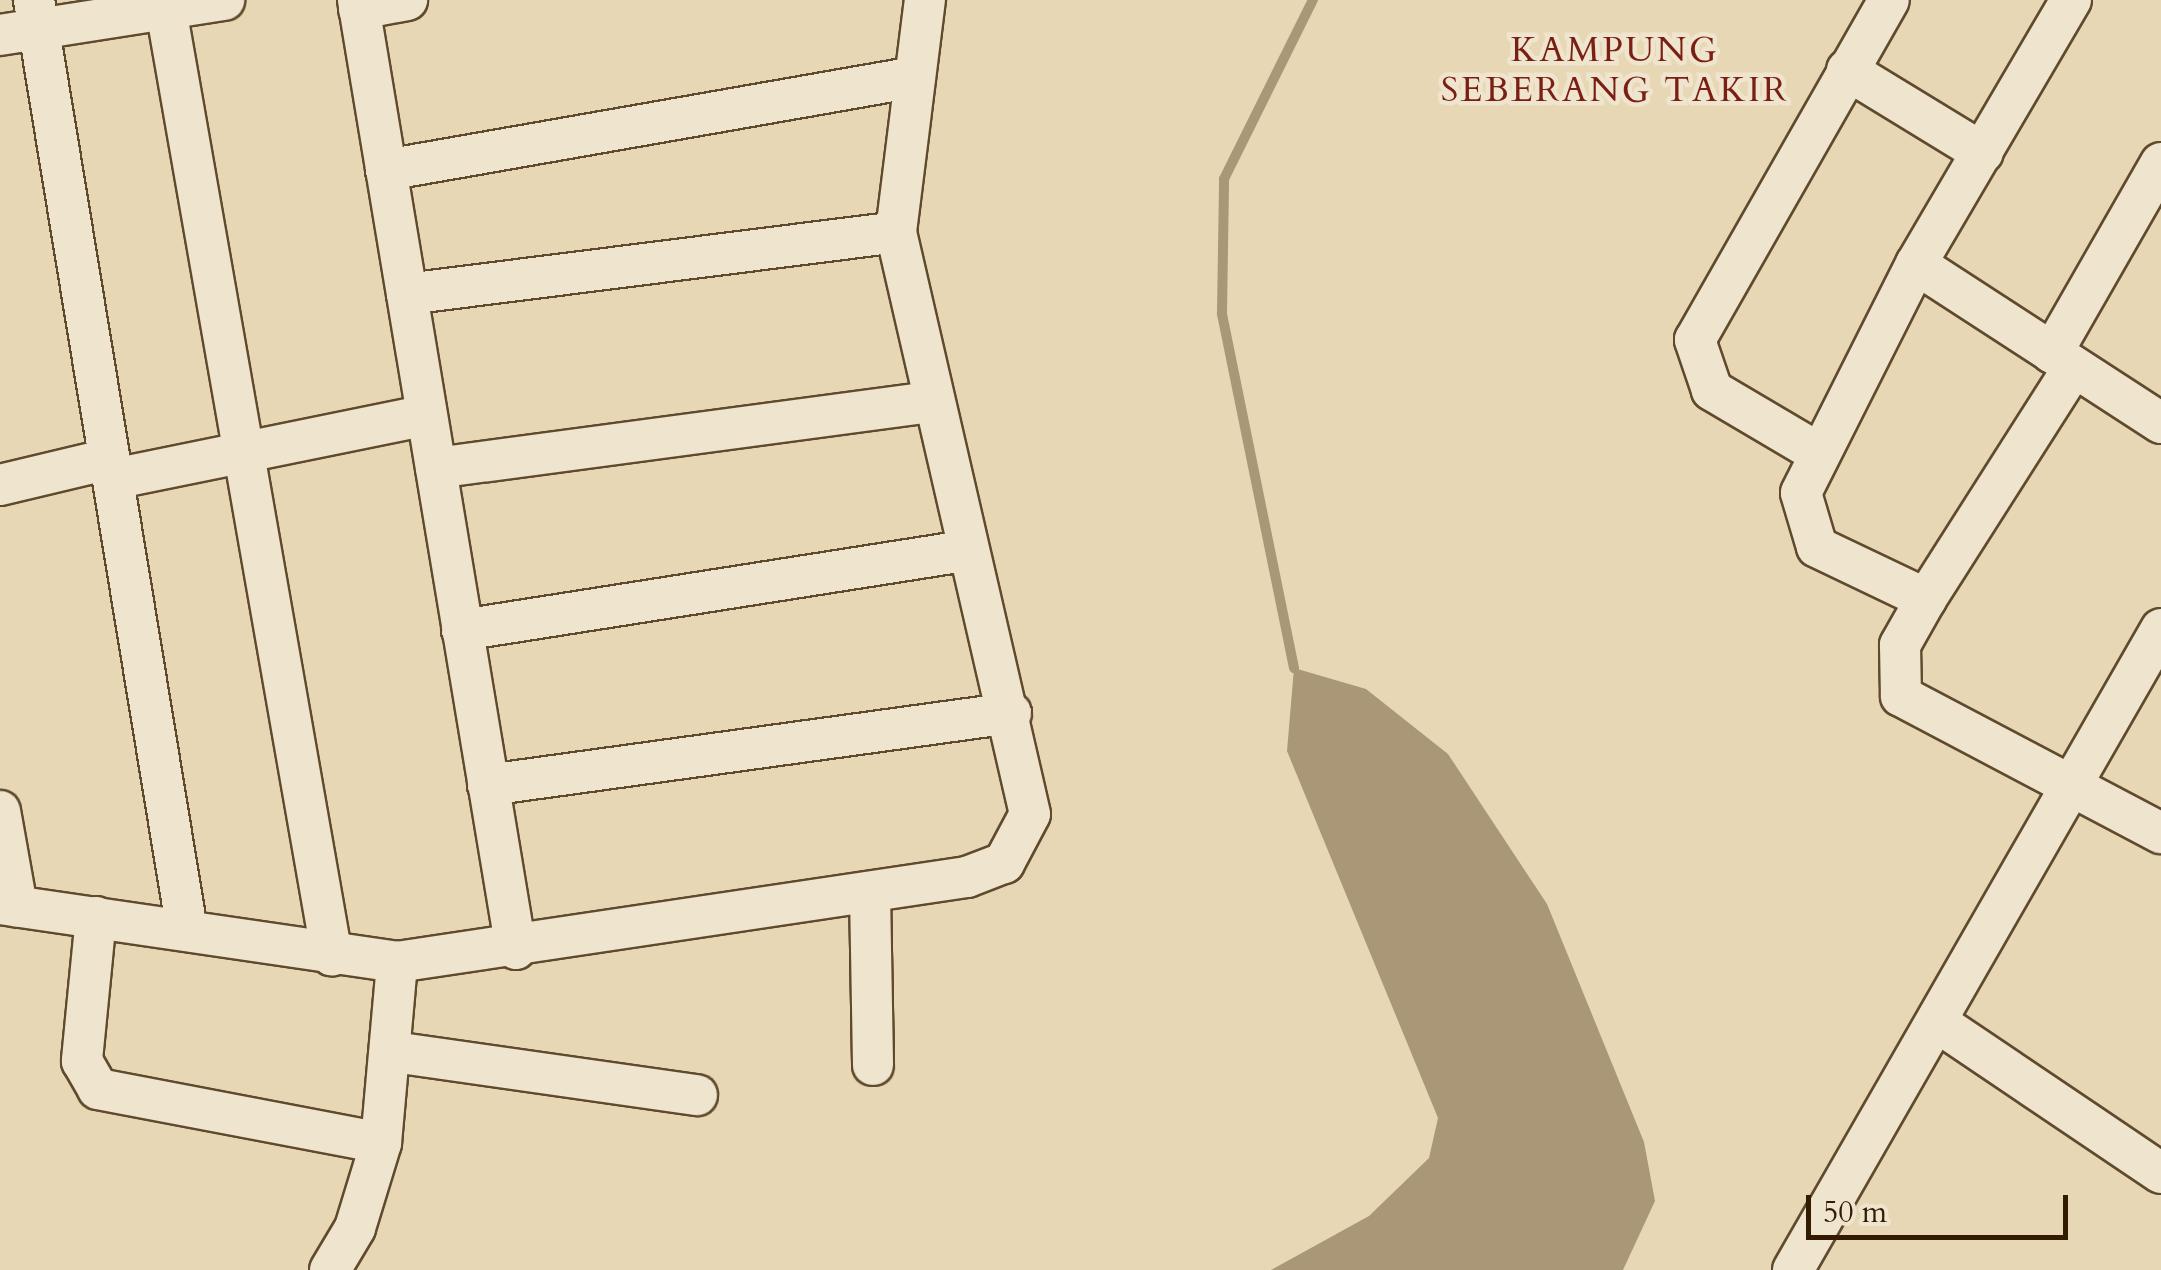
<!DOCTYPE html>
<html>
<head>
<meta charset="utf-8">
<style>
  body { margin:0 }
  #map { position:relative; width:2161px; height:1270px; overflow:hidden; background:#e7d7b4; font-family:Cardo,serif }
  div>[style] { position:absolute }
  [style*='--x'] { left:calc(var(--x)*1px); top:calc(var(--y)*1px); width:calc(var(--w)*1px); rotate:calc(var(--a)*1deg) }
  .water>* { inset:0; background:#aa9777 }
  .stream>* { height:10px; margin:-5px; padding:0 5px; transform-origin:5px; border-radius:5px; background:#aa9777 }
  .roads { filter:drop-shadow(2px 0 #604a2e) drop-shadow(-2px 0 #604a2e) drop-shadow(0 2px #604a2e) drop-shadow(0 -2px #604a2e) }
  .minor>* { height:40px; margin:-20px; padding:0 20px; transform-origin:20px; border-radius:20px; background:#efe5ce }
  span { translate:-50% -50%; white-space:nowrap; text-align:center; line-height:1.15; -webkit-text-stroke:9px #efe5ce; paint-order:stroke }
  .quarter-label { font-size:35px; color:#7a1f14; letter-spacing:2.5px }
  .scale { position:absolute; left:1806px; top:1195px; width:262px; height:45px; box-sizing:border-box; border:5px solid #331b02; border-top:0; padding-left:12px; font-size:30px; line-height:35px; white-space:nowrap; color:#331b02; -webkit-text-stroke:8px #efe5ce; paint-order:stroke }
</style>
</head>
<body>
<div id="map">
  <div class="water">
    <div style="clip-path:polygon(1294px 668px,1366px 689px,1448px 754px,1547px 904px,1644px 1142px,1655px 1201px,1623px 1270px,1271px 1270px,1369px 1216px,1429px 1158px,1438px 1118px,1287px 751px)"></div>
  </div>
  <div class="stream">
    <div style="--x:1294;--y:668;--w:362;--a:-101.5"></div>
    <div style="--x:1222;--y:313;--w:134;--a:-89.1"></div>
    <div style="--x:1224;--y:179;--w:200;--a:-63.6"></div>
  </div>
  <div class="roads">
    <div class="minor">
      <div style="--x:34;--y:0;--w:943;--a:80.66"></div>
      <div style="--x:358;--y:0;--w:962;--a:80.55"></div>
      <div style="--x:2071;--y:0;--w:306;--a:120.4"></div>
      <div style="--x:1916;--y:264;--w:256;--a:116.7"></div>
      <div style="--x:1801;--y:493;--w:56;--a:73.5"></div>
      <div style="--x:1817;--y:547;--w:121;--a:25.5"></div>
      <div style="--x:1926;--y:599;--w:53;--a:119.5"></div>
      <div style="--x:1900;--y:645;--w:51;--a:88.9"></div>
      <div style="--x:1901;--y:696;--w:294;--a:27.8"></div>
      <div style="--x:166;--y:9;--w:961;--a:80.06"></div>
      <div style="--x:359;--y:9;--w:49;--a:-10.6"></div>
      <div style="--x:0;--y:35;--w:227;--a:-8.9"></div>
      <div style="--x:1847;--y:70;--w:159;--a:31.4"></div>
      <div style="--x:386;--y:170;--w:537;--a:-9.97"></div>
      <div style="--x:1916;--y:264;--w:292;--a:33"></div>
      <div style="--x:407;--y:294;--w:493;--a:-7.2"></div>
      <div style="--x:2052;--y:353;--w:219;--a:-60.2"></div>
      <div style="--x:1815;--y:451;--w:120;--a:-149.4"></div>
      <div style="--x:1712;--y:390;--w:53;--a:-108.8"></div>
      <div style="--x:1695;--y:340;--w:391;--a:-60.3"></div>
      <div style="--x:436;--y:468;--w:498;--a:-7.6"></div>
      <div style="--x:113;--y:479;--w:320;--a:-11.5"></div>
      <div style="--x:0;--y:485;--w:112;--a:-13.4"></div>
      <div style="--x:1926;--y:599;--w:274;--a:-57.5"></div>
      <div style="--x:462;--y:630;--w:508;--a:-8.94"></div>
      <div style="--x:488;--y:785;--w:528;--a:-7.84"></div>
      <div style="--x:0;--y:811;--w:97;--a:79.9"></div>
      <div style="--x:870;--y:892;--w:173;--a:89"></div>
      <div style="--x:0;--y:904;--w:401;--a:8.3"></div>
      <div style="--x:397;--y:962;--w:576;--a:-8.48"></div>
      <div style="--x:967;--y:877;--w:40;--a:-21"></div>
      <div style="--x:1004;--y:863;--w:55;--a:-62"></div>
      <div style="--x:1030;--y:814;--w:597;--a:-102.97"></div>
      <div style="--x:896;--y:232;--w:234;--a:-82.9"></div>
      <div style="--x:96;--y:917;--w:145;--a:95.6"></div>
      <div style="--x:82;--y:1061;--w:32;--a:60"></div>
      <div style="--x:98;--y:1089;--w:288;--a:10.8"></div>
      <div style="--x:1937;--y:1022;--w:270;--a:34"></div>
      <div style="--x:394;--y:1052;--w:306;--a:8.1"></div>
      <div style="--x:330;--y:1270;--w:49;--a:-59.2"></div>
      <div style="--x:355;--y:1228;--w:89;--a:-73"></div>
      <div style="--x:381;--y:1143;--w:182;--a:-84.9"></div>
      <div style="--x:1793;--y:1270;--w:739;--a:-60.14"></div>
    </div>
  </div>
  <div class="quarter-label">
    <span style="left:1615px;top:70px">KAMPUNG<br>SEBERANG TAKIR</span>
  </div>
  <div class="scale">50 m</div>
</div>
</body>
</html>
